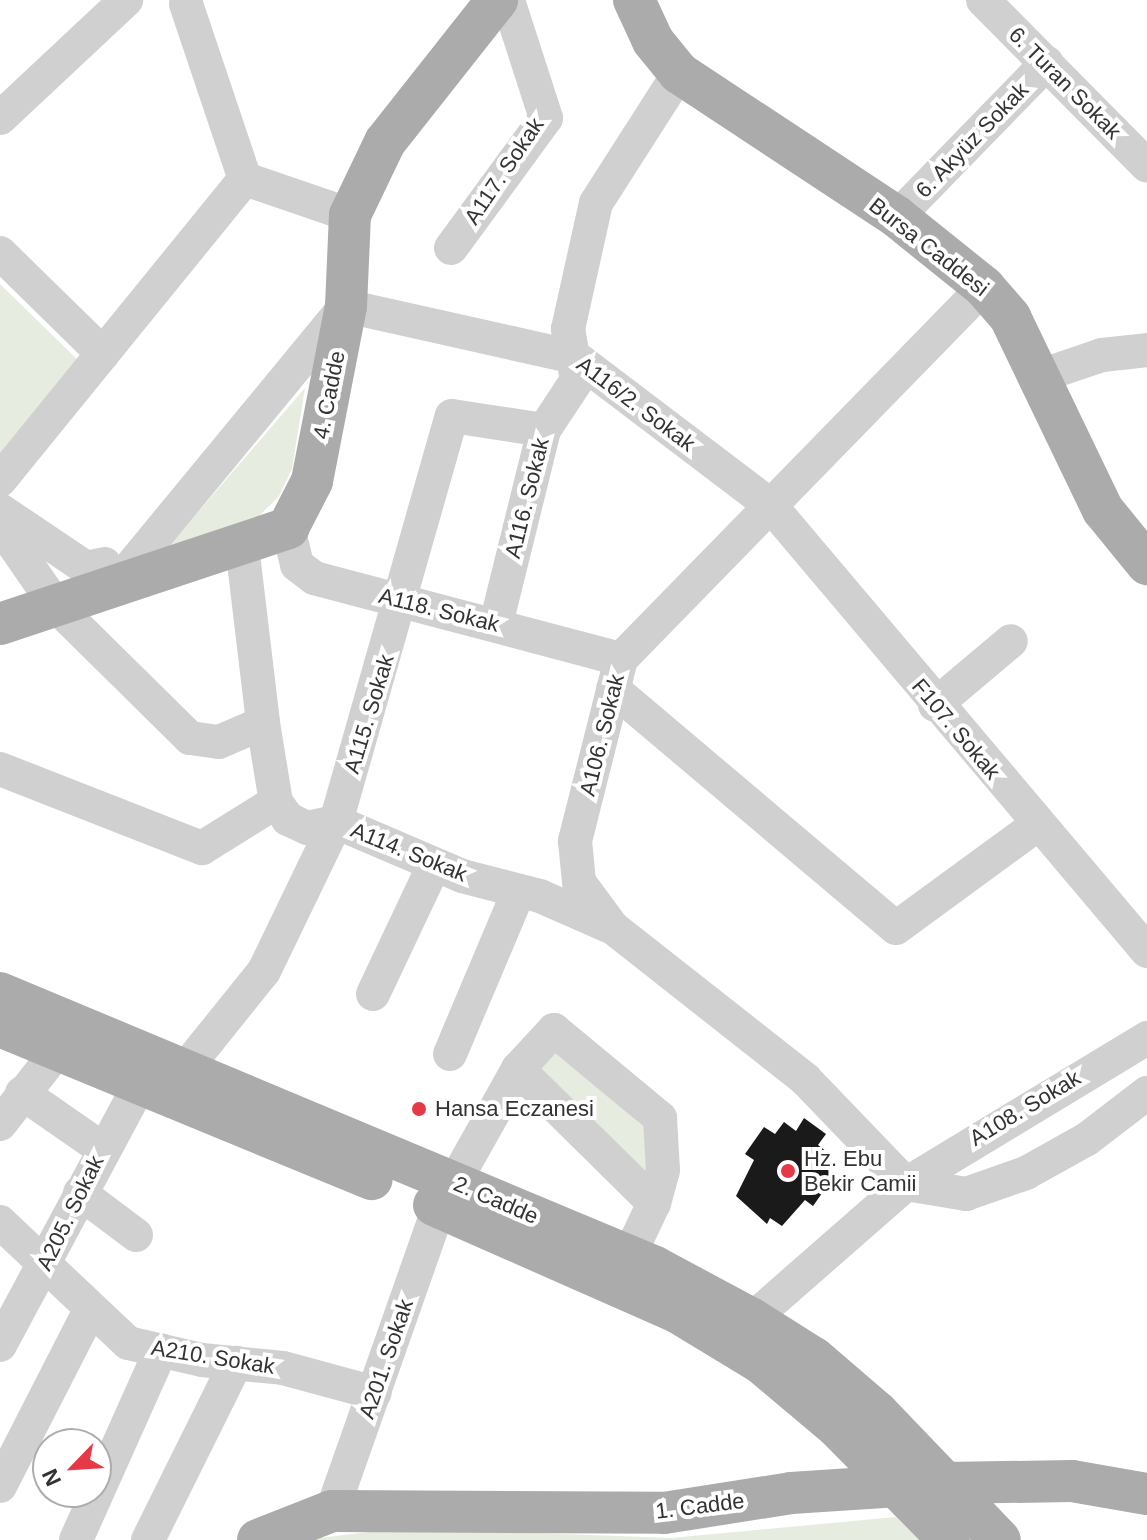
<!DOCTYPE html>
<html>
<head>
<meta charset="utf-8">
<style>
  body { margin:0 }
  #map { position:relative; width:1147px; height:1540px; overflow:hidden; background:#fff; font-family:Helvetica,sans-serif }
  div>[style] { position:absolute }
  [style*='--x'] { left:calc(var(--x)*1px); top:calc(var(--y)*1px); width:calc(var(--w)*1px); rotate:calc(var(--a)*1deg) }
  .green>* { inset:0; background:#e6ecdf }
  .building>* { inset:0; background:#1a1a1a }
  .minor>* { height:34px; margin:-17px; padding:0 17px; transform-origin:17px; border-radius:17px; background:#d0d0d0 }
  .major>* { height:42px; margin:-21px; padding:0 21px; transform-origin:21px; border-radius:21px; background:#ababab }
  .dots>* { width:22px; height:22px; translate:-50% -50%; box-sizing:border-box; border:4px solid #fff; border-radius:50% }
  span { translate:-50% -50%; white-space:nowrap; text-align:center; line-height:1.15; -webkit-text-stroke:8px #fff; paint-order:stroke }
  .street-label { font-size:22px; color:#333 }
  .poi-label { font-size:22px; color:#333 }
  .left { translate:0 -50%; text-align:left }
  .north { position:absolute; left:32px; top:1428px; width:80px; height:80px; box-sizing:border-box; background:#fff; border:2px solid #adadad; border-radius:50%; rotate:245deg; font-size:22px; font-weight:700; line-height:32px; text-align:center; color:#333 }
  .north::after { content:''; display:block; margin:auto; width:28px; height:36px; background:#e63946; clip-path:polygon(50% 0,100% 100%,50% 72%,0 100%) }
</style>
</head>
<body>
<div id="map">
  <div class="green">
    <div style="clip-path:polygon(0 284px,82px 364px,0 458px)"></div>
    <div style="clip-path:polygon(305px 388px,292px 469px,279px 496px,256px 519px,168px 547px)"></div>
    <div style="clip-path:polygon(552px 1045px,650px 1133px,654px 1160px,642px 1177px,534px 1070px)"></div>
    <div style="clip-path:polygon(896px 1517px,920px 1540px,302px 1540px,402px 1528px,671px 1538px)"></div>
  </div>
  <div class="building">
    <div style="clip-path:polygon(804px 1118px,826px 1134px,818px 1145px,831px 1155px,823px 1167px,835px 1175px,813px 1206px,805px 1200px,782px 1226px,770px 1218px,767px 1224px,736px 1196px,754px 1160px,745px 1154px,764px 1127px,775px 1134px,784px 1122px,796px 1131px)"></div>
  </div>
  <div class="minor">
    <div style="--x:983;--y:0;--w:233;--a:45.3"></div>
    <div style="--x:186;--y:4;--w:185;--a:71.4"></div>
    <div style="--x:245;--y:179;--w:111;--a:18.9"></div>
    <div style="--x:0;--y:118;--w:173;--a:-43.1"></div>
    <div style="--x:897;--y:217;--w:215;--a:-45.8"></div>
    <div style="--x:451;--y:248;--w:161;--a:-53.8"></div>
    <div style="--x:546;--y:118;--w:124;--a:-107.9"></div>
    <div style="--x:0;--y:253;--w:144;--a:44.4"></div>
    <div style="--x:984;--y:287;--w:520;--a:134.3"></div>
    <div style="--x:621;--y:659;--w:188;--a:104.2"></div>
    <div style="--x:575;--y:841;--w:41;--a:84.4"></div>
    <div style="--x:579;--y:882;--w:56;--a:53.7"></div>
    <div style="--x:612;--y:927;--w:246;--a:38.2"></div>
    <div style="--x:805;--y:1079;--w:146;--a:46.1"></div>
    <div style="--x:906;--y:1184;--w:282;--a:-31.2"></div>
    <div style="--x:1037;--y:377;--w:69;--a:-18.7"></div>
    <div style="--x:1102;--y:355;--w:45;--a:-6.3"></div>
    <div style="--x:0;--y:480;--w:388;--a:-50.9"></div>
    <div style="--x:0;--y:510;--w:104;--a:34"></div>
    <div style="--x:86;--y:568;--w:19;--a:-12"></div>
    <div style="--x:0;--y:525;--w:98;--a:55.3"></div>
    <div style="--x:56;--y:606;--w:188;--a:44.6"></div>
    <div style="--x:190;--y:738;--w:29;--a:8"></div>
    <div style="--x:219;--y:742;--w:48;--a:-23.4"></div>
    <div style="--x:288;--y:528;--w:38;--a:76"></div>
    <div style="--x:297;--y:565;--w:21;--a:37"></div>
    <div style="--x:314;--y:578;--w:318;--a:14.8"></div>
    <div style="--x:242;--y:546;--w:178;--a:83.2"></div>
    <div style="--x:263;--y:723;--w:80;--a:80.7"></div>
    <div style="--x:276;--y:802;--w:21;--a:55"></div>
    <div style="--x:288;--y:819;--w:21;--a:25"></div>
    <div style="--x:307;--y:828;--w:30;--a:-12"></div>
    <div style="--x:336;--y:822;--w:137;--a:23.2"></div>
    <div style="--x:462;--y:876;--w:81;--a:14.4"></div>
    <div style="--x:540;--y:896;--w:77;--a:23.6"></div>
    <div style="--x:86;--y:568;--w:34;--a:34"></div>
    <div style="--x:114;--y:587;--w:364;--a:-50.5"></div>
    <div style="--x:346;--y:306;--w:235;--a:12.6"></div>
    <div style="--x:575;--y:357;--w:245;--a:37.2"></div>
    <div style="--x:770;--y:505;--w:584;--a:49.79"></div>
    <div style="--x:496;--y:624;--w:200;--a:-76.1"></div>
    <div style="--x:544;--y:430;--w:60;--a:-56.6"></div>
    <div style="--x:577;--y:380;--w:52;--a:-100"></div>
    <div style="--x:568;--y:329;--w:129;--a:-77.5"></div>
    <div style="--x:596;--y:203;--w:154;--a:-57.4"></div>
    <div style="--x:613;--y:689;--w:370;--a:40.2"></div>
    <div style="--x:896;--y:928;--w:176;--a:-36.2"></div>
    <div style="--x:935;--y:705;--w:99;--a:-40.1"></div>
    <div style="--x:0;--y:769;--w:217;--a:21.4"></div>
    <div style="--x:202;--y:848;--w:87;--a:-31.9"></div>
    <div style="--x:373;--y:994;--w:143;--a:-64.7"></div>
    <div style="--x:450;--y:1054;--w:177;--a:-67.1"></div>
    <div style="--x:186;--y:1068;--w:124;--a:-51.2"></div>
    <div style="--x:264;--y:971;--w:165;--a:-64.2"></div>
    <div style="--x:336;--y:822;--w:422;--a:-74.1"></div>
    <div style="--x:452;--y:416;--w:93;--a:8.7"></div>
    <div style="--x:518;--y:1069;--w:191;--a:44.6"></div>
    <div style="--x:654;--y:1203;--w:59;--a:115.3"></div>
    <div style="--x:22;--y:1093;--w:96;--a:34.8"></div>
    <div style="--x:0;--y:1124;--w:94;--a:-51.9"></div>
    <div style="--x:454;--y:1183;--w:131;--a:-60.7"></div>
    <div style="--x:518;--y:1069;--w:53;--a:-47.3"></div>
    <div style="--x:554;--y:1030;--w:138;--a:39.7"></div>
    <div style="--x:660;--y:1118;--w:52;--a:86.7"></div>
    <div style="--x:663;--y:1170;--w:34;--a:105"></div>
    <div style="--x:80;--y:1193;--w:70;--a:36.9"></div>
    <div style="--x:0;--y:1222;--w:176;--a:43.4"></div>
    <div style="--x:128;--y:1343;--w:76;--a:12.9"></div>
    <div style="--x:202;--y:1360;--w:81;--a:5.6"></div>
    <div style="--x:283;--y:1368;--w:95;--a:15.2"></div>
    <div style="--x:752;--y:1319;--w:205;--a:-41.2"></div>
    <div style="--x:906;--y:1184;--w:61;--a:9.5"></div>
    <div style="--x:966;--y:1194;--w:64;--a:-19.3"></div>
    <div style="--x:1026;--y:1173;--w:70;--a:-29.1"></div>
    <div style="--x:1087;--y:1139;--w:76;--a:-37.5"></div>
    <div style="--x:0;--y:1345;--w:298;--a:-61.8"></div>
    <div style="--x:0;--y:1486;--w:195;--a:-62.9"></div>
    <div style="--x:332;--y:1511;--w:321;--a:-70.6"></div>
    <div style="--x:76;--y:1540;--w:208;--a:-65.9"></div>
    <div style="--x:148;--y:1540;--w:198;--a:-63.6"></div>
  </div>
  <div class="major">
    <div style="--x:634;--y:0;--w:45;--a:65.1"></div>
    <div style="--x:653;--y:41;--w:41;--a:50.9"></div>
    <div style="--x:679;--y:73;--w:261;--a:33.4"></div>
    <div style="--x:897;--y:217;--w:112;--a:38.8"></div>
    <div style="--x:984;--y:287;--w:40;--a:49"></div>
    <div style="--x:1010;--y:317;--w:214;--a:64.3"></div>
    <div style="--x:1103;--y:510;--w:70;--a:50.8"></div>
    <div style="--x:0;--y:624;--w:304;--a:-18.4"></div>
    <div style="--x:288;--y:528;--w:53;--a:-62.9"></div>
    <div style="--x:312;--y:481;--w:178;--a:-79"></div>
    <div style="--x:346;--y:306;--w:91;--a:-87.5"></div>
    <div style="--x:350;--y:215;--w:81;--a:-64.4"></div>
    <div style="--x:385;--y:142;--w:181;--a:-51.7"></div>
    <div style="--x:0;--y:993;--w:710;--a:22.7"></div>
    <div style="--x:655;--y:1267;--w:110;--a:28.2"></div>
    <div style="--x:752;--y:1319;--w:73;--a:32.2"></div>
    <div style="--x:814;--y:1358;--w:84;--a:40.7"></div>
    <div style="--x:878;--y:1413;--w:176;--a:46.2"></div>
    <div style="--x:0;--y:1026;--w:402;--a:22.4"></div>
    <div style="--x:434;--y:1205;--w:266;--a:23.8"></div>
    <div style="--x:677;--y:1312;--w:98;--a:31.3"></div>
    <div style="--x:761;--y:1363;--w:99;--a:40.1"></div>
    <div style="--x:837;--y:1427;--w:159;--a:45.3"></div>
    <div style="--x:258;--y:1540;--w:79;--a:-21.4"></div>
    <div style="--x:332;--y:1511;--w:332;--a:0.3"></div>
    <div style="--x:664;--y:1513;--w:129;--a:-8.9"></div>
    <div style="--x:791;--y:1493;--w:154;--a:-3.7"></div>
    <div style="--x:945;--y:1483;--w:127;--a:-0.9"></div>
    <div style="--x:1072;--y:1481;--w:76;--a:9.8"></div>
  </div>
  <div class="dots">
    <div style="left:419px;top:1109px;background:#e63946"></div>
    <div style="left:788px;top:1171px;background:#e63946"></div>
  </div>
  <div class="street-label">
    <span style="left:1065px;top:83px;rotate:45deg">6. Turan Sokak</span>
    <span style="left:972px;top:140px;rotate:-46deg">6. Akyüz Sokak</span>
    <span style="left:504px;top:171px;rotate:-56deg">A117. Sokak</span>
    <span style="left:929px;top:247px;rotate:38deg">Bursa Caddesi</span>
    <span style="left:329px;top:395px;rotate:-79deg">4. Cadde</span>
    <span style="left:636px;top:404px;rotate:37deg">A116/2. Sokak</span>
    <span style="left:527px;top:498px;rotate:-76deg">A116. Sokak</span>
    <span style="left:439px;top:610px;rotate:14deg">A118. Sokak</span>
    <span style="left:369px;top:714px;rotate:-73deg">A115. Sokak</span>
    <span style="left:956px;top:729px;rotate:50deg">F107. Sokak</span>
    <span style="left:602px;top:735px;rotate:-76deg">A106. Sokak</span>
    <span style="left:409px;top:852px;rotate:22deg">A114. Sokak</span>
    <span style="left:1025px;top:1108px;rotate:-31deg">A108. Sokak</span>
    <span style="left:496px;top:1200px;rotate:23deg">2. Cadde</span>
    <span style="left:70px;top:1213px;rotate:-64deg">A205. Sokak</span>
    <span style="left:213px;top:1357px;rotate:9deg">A210. Sokak</span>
    <span style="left:386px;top:1359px;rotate:-71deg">A201. Sokak</span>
    <span style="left:700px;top:1506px;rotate:-7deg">1. Cadde</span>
  </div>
  <div class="poi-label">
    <span class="left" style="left:435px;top:1109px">Hansa Eczanesi</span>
    <span class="left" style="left:804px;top:1171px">Hz. Ebu<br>Bekir Camii</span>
  </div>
  <div class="north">N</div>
</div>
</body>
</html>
